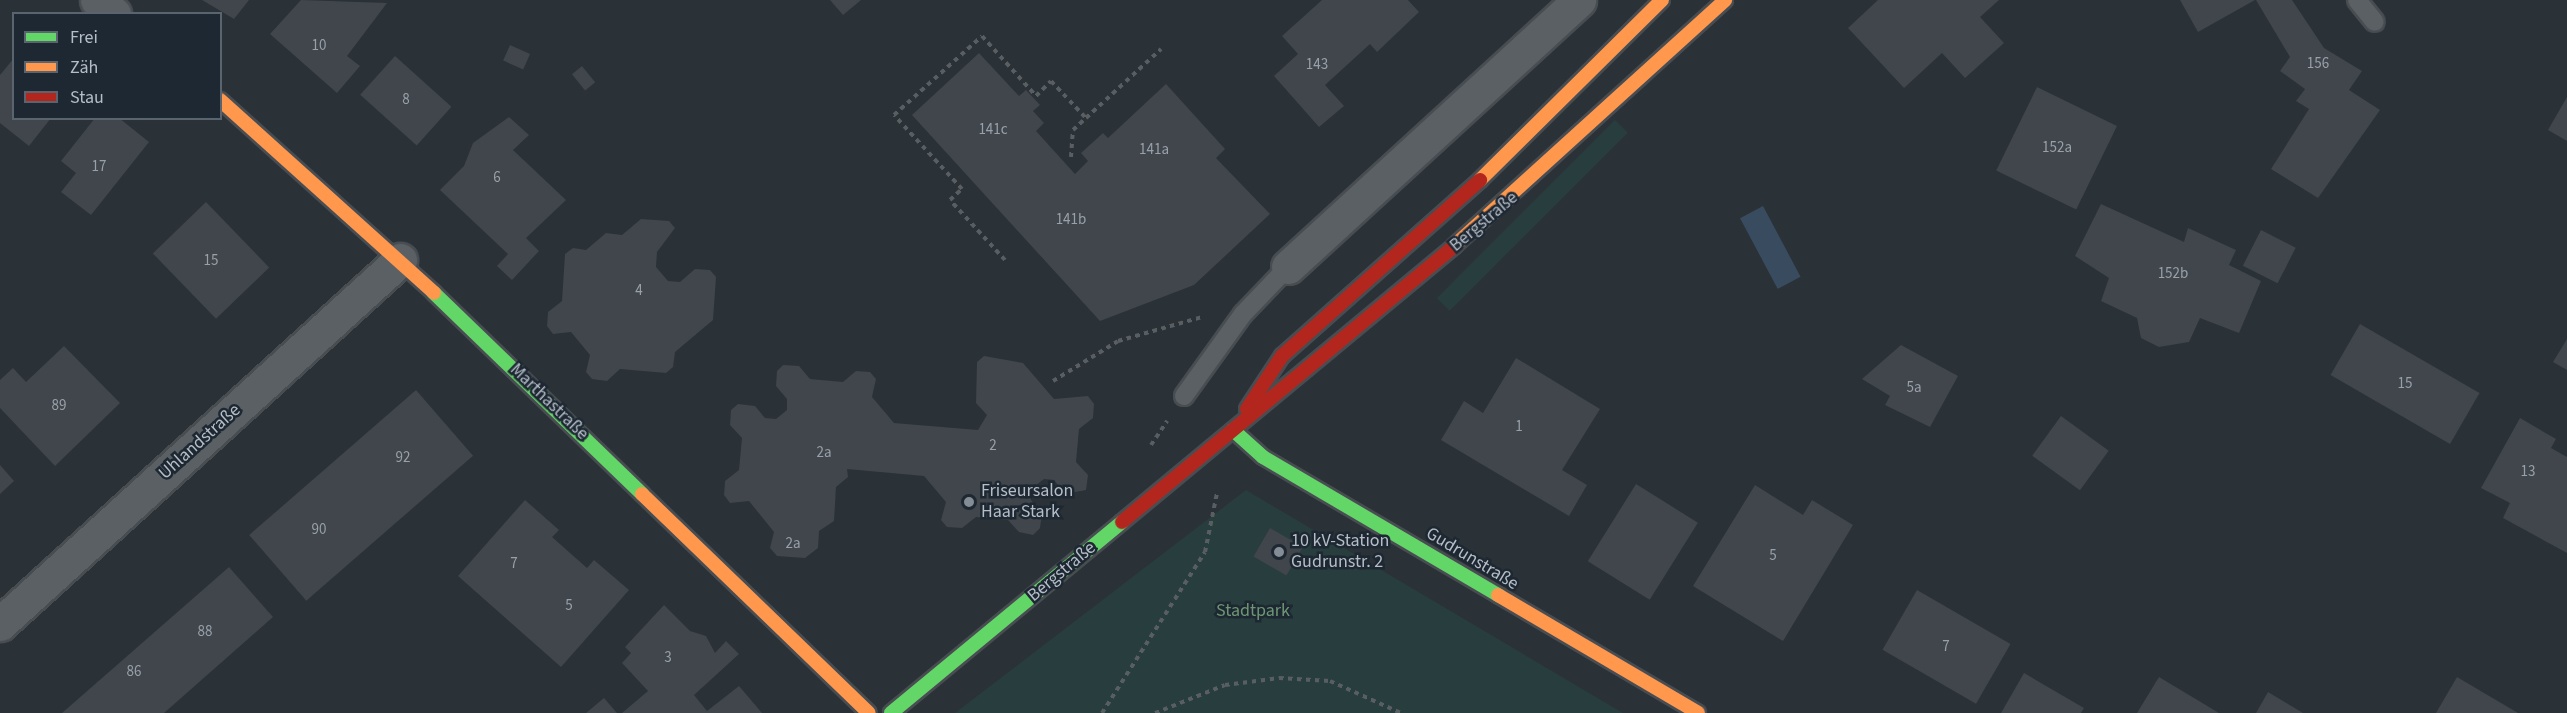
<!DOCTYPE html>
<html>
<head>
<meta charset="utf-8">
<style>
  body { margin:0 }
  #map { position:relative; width:2567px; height:713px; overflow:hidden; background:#2a3137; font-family:"Source Sans 3",sans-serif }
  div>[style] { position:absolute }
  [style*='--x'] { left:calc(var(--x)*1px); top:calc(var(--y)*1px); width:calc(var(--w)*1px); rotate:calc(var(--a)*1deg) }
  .green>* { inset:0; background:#283d3e; transform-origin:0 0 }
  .water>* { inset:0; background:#394b5f; transform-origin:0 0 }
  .building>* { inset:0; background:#40464b; transform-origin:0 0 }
  .path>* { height:4px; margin-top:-2px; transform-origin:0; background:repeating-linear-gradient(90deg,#595e62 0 4.5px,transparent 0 9px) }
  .roads { filter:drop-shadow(2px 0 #484d52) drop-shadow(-2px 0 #484d52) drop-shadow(0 2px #484d52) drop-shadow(0 -2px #484d52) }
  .lane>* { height:18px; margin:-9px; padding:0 9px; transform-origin:9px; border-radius:9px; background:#5b6065 }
  .street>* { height:33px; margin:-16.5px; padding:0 16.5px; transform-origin:16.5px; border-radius:16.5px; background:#5b6065 }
  .fast>* { height:14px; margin:-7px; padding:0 7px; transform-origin:7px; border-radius:7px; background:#63d668 }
  .slow>* { height:14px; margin:-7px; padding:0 7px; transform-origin:7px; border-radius:7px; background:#ff974d }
  .jam>* { height:14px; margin:-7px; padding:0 7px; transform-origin:7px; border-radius:7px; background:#b3261e }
  .dots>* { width:16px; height:16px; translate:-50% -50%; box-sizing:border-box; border:3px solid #1e2832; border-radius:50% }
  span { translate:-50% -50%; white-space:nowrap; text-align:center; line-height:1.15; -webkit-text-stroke:5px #1e2832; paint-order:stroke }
  .number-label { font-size:15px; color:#98a0a9 }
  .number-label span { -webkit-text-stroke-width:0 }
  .street-label { font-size:18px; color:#b5bec8 }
  .poi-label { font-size:18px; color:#b5bec8 }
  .left { translate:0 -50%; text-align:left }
  .park-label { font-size:18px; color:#6d9773 }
  .legend { position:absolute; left:12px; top:12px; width:210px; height:108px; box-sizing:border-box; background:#1e2832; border:2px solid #5a646e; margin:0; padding:8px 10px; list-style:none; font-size:18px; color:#b5bec8 }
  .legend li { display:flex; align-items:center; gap:12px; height:30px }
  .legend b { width:30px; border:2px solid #5a646e }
</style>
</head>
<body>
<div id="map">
  <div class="green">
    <div style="left:1615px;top:120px;width:18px;height:252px;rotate:45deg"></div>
    <div style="clip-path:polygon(1246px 490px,1623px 713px,955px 713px)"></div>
  </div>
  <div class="water">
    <div style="left:1763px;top:206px;width:80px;height:26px;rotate:62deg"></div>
  </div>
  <div class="building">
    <div style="clip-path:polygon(202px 0,249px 0,234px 19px)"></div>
    <div style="clip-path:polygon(301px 0,387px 3px,347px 56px,360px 66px,337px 93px,270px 34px)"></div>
    <div style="clip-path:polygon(830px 0,861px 0,843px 15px)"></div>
    <div style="clip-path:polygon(1322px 0,1408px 0,1419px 12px,1377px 52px,1370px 44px,1325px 85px,1344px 106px,1319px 127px,1274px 76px,1298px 54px,1282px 36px)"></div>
    <div style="clip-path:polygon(1878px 0,1999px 0,1980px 17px,2004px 43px,1965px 78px,1942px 53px,1904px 88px,1848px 28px)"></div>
    <div style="clip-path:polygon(2180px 0,2255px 0,2198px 32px)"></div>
    <div style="clip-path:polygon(2256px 0,2292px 0,2324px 48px,2362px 71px,2349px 90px,2380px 110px,2318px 198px,2271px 169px,2309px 109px,2296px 101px,2305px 89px,2280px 71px,2290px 57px)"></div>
    <div style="left:510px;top:45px;width:22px;height:17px;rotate:24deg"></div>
    <div style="clip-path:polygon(979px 53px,1019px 96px,1026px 90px,1040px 105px,1033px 111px,1044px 123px,1036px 131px,1075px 174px,1088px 161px,1081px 153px,1103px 133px,1108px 138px,1166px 84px,1225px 149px,1216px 158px,1270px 214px,1194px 285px,1100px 321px,912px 115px)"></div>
    <div style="left:395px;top:56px;width:76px;height:52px;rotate:42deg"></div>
    <div style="clip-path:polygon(14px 58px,14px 118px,51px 118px,29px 146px,0 123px,0 75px)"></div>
    <div style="left:582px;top:66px;width:21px;height:13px;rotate:51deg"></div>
    <div style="left:2037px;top:87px;width:89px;height:93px;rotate:26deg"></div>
    <div style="clip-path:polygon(2567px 97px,2567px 141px,2548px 130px)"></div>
    <div style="clip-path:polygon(509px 117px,529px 135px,513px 150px,566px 200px,526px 238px,539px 251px,512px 280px,497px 266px,508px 254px,440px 190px,464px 166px,473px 143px)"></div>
    <div style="clip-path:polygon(95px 118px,119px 118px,149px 142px,91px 215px,61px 192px,76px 173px,61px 161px)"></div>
    <div style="left:206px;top:202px;width:91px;height:74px;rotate:46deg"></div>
    <div style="clip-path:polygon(2101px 204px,2184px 242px,2188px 228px,2236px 250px,2229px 265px,2261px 281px,2239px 333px,2200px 318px,2189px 342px,2159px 347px,2141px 338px,2137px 318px,2101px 301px,2109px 278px,2075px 256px)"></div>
    <div style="clip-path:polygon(641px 219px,669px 221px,675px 228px,657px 252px,656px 267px,668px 281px,680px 282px,695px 269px,710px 270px,716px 277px,713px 320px,675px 352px,673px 367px,666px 373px,620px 369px,607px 381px,592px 379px,586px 372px,590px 355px,571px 332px,553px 334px,547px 326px,548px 312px,562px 301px,565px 254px,573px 248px,586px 250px,606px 233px,622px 235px)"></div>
    <div style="left:2261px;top:230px;width:39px;height:40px;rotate:27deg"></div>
    <div style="left:2360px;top:324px;width:138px;height:59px;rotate:30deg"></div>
    <div style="clip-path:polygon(2567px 339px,2567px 370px,2553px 362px)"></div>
    <div style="clip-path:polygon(1901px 345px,1958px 376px,1930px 427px,1885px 405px,1890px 396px,1862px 379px)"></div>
    <div style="clip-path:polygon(64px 346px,120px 403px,55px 466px,0 408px,0 380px,13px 368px,26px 382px)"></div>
    <div style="clip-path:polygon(984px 356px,1023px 363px,1054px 399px,1088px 396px,1094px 404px,1093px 418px,1079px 429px,1076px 462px,1088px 475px,1086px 490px,1065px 494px,1054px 480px,1044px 479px,1031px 489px,1031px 500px,1042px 514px,1040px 528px,1033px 535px,1019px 532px,1008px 520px,976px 517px,962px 528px,947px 527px,941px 520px,946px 502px,924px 476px,847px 469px,848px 477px,836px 487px,834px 521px,819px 531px,818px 548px,805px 558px,777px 556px,770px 548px,774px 532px,749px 501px,730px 503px,724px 495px,725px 481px,739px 470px,742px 438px,730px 425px,731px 410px,738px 404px,755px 406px,765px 418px,776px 419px,787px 410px,787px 399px,776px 386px,777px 371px,783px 365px,799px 366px,810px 379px,843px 382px,856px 371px,870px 372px,876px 379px,872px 397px,894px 423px,978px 430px,987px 415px,976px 403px,977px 362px)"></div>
    <div style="clip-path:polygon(1516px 358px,1600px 409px,1562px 470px,1587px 485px,1569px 516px,1441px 440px,1464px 401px,1483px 413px)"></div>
    <div style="left:416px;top:390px;width:87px;height:221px;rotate:49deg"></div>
    <div style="left:2061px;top:416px;width:59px;height:49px;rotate:36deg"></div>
    <div style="clip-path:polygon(2520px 418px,2556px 439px,2551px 448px,2567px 457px,2567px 553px,2503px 518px,2510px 503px,2481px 488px)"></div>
    <div style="clip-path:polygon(0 465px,14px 481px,0 494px)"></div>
    <div style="left:1636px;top:484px;width:73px;height:91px;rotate:32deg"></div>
    <div style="clip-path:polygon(1755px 485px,1803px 515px,1812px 500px,1853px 525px,1783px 641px,1693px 586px)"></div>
    <div style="clip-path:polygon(525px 500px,559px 530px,552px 537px,587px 568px,594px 560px,629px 590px,561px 667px,458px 576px)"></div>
    <div style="left:1270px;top:528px;width:38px;height:33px;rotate:30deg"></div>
    <div style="clip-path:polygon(229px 567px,273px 617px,164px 713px,62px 713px)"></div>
    <div style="left:1917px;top:590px;width:108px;height:69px;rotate:30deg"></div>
    <div style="clip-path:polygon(664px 605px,690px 631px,706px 636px,715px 653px,726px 641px,739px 654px,694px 695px,707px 711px,739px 686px,762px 713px,622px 713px,648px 691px,622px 663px,631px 653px,625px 647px)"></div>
    <div style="clip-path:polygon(2024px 673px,2084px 708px,2081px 713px,2001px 713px)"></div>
    <div style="clip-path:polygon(2159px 677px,2219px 713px,2137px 713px)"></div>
    <div style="clip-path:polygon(2457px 677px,2518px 713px,2436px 713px)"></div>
    <div style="clip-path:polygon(2268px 692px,2303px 713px,2256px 713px)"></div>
    <div style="clip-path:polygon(604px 698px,617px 713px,586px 713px)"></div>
  </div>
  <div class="path">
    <div style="--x:1071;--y:157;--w:27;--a:-86"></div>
    <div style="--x:1073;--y:130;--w:18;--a:-43"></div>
    <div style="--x:1005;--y:260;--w:81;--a:-132.5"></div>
    <div style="--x:950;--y:200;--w:16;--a:-43"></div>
    <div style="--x:962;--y:189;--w:100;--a:-132.6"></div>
    <div style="--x:894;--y:115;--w:118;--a:-41.9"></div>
    <div style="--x:982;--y:36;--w:81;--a:48"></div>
    <div style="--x:1036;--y:96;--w:21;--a:-45"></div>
    <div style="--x:1051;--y:81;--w:51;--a:46.6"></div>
    <div style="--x:1086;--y:118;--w:102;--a:-42.6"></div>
    <div style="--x:1053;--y:381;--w:76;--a:-31.6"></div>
    <div style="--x:1118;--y:341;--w:87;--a:-15.9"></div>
    <div style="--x:1151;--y:445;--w:29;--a:-56"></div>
    <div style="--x:1102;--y:713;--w:191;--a:-57.4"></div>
    <div style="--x:1205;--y:552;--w:60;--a:-78.5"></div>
    <div style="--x:1155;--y:713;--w:75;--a:-21.8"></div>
    <div style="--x:1225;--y:685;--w:54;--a:-7.4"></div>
    <div style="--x:1279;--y:678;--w:51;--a:3.4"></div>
    <div style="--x:1330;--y:681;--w:78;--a:24.3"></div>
  </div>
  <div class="roads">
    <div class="lane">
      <div style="--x:2357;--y:0;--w:28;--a:51"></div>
      <div style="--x:1184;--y:396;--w:101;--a:-54.3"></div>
      <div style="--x:1243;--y:314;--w:65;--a:-46.2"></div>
    </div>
    <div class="street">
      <div style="--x:97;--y:0;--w:22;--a:39"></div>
      <div style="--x:1288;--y:267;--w:395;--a:-42.5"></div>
      <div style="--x:0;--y:624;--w:541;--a:-42.3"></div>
    </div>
    <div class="fast">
      <div style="--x:434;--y:293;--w:289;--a:44"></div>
      <div style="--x:1233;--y:430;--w:40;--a:42"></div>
      <div style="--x:1263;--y:457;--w:273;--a:30.4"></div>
      <div style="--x:891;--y:713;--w:300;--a:-39.6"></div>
    </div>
    <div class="slow">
      <div style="--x:220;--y:100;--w:288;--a:42"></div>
      <div style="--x:1480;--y:180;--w:256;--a:-44.7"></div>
      <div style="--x:1454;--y:246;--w:366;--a:-42.2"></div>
      <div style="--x:642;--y:494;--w:315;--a:44"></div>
      <div style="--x:1498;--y:595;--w:232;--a:30.5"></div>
    </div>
    <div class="jam">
      <div style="--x:1247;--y:409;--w:64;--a:-56.6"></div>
      <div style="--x:1282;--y:356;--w:265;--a:-41.6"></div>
      <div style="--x:1122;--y:522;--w:432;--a:-39.7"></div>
    </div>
  </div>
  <div class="dots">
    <div style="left:969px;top:502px;background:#848d95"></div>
    <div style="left:1279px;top:552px;background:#848d95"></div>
  </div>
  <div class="number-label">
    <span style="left:319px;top:46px">10</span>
    <span style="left:2318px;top:64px">156</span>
    <span style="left:1317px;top:65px">143</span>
    <span style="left:406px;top:100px">8</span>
    <span style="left:993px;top:130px">141c</span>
    <span style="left:2057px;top:148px">152a</span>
    <span style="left:1154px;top:150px">141a</span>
    <span style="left:99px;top:167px">17</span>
    <span style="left:497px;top:178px">6</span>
    <span style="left:1071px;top:220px">141b</span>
    <span style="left:211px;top:261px">15</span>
    <span style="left:2173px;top:274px">152b</span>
    <span style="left:639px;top:291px">4</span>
    <span style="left:2405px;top:384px">15</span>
    <span style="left:1914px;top:388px">5a</span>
    <span style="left:59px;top:406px">89</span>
    <span style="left:1519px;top:427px">1</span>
    <span style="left:993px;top:446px">2</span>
    <span style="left:824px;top:453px">2a</span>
    <span style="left:403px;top:458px">92</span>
    <span style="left:2528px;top:472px">13</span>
    <span style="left:319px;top:530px">90</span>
    <span style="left:793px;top:544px">2a</span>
    <span style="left:1773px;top:556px">5</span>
    <span style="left:514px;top:564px">7</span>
    <span style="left:569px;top:606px">5</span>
    <span style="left:205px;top:632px">88</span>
    <span style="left:1946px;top:647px">7</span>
    <span style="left:668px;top:658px">3</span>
    <span style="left:134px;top:672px">86</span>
  </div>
  <div class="street-label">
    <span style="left:1484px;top:222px;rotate:-40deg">Bergstraße</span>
    <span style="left:549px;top:402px;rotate:44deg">Marthastraße</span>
    <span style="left:200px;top:442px;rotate:-42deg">Uhlandstraße</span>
    <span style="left:1472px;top:559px;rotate:31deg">Gudrunstraße</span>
    <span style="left:1062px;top:572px;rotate:-40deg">Bergstraße</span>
  </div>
  <div class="poi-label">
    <span class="left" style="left:981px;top:502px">Friseursalon<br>Haar Stark</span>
    <span class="left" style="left:1291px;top:552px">10 kV-Station<br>Gudrunstr. 2</span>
  </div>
  <div class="park-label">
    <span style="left:1253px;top:611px">Stadtpark</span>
  </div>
  <ul class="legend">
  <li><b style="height:8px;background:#63d668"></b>Frei</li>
  <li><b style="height:8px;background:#ff974d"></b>Zäh</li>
  <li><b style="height:8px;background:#b3261e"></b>Stau</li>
  </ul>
</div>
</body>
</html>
